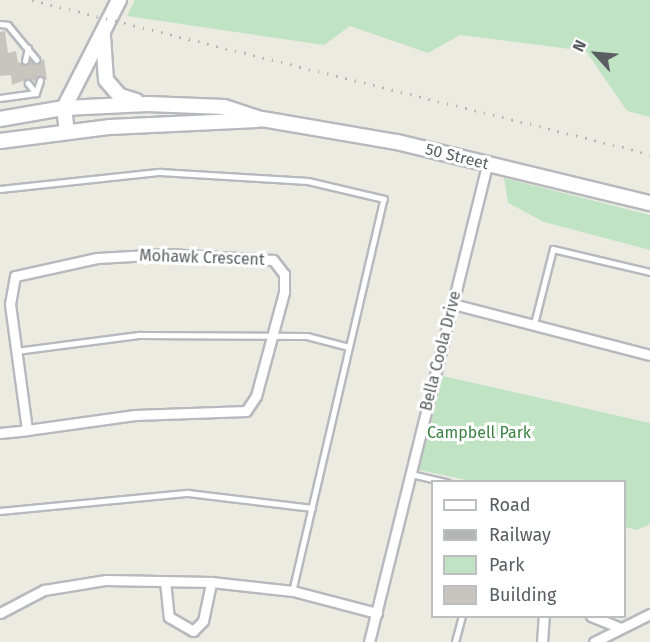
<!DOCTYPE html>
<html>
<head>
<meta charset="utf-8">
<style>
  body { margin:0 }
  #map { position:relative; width:650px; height:642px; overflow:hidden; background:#ecebe2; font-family:"Fira Sans",sans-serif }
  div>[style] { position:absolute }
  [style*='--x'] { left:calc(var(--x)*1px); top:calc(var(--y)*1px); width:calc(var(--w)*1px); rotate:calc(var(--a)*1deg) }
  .green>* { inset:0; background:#c0e3c3 }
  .building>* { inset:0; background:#c8c5bf }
  .roads { filter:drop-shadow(2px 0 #b7b9be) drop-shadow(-2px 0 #b7b9be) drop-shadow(0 2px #b7b9be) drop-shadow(0 -2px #b7b9be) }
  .lane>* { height:4.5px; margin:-2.25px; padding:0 2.25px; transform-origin:2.25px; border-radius:2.25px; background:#fff }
  .street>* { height:9px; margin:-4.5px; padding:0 4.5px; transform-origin:4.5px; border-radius:4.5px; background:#fff }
  .secondary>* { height:14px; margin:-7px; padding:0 7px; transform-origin:7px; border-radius:7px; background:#fff }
  .rail>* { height:3px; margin-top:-1.5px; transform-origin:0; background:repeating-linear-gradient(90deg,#b3b4b4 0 1.5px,transparent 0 9.5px) }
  span { translate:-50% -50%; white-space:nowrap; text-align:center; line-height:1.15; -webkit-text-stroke:6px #fff; paint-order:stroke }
  .street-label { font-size:16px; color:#5a5d62 }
  .park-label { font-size:16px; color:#398243 }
  .legend { position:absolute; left:431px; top:480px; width:195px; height:138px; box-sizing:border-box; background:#fff; border:2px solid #bdbec0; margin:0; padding:8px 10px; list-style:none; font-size:18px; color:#5a5d62 }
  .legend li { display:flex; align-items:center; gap:12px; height:30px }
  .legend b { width:30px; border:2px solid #bdbec0 }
  .north { position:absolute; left:566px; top:24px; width:60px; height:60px; -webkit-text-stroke:4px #fff; paint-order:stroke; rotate:296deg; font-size:16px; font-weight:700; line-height:24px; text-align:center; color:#5a5d62 }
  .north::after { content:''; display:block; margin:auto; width:21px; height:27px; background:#5a5d62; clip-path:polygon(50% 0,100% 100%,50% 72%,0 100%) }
</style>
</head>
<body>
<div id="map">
  <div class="green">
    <div style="clip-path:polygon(135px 0,650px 0,650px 117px,627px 111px,586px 51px,460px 35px,428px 53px,350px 26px,324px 45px,127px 16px)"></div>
    <div style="clip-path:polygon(504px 178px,650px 215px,650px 250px,544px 222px,508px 203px)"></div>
    <div style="clip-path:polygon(443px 376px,650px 423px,650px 524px,637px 530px,625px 527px,624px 482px,471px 481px,419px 470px)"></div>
  </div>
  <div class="building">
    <div style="clip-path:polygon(5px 31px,8px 53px,16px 51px,18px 62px,26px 65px,31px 60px,37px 64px,44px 59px,47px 80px,40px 77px,35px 81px,28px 79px,12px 85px,11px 75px,0 76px,0 32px)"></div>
  </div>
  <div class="roads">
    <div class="lane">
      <div style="--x:0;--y:24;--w:8;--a:7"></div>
      <div style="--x:8;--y:25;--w:45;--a:50.4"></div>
      <div style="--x:25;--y:61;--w:13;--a:-77"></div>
      <div style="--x:28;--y:83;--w:13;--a:51"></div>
      <div style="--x:36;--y:93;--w:13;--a:-72"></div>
      <div style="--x:0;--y:98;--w:36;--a:-8"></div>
      <div style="--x:0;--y:189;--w:161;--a:-6.1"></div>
      <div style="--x:160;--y:172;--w:148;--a:3.5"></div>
      <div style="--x:308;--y:181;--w:78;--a:13.3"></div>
      <div style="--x:384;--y:199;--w:402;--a:103.1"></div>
      <div style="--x:534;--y:324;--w:77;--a:-75.8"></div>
      <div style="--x:553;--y:249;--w:100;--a:13.3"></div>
      <div style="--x:16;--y:351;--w:125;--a:-7.4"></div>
      <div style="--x:140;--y:335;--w:167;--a:0.3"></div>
      <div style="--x:307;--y:336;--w:43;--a:14.7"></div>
      <div style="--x:411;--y:474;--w:37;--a:13"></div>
      <div style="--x:0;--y:511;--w:189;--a:-5.5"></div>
      <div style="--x:188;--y:493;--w:125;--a:6.9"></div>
      <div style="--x:455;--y:642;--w:27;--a:-75"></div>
    </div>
    <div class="street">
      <div style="--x:453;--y:304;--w:203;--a:14.5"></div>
      <div style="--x:0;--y:433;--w:27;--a:-6"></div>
      <div style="--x:27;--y:430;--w:109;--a:-7.9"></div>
      <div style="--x:135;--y:415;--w:111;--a:-2.1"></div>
      <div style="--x:246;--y:411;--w:18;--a:-56"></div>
      <div style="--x:256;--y:396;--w:108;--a:-74.9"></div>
      <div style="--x:284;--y:292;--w:18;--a:-90"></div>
      <div style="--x:284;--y:274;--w:18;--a:-128"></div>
      <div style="--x:273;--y:260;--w:106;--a:-176.8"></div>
      <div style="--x:167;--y:254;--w:70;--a:176.7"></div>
      <div style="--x:97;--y:258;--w:84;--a:167.6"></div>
      <div style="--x:15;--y:276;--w:28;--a:100"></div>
      <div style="--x:10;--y:304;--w:127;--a:82.3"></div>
      <div style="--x:165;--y:581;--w:36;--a:84"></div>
      <div style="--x:169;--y:617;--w:28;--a:30"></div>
      <div style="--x:193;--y:631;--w:14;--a:-45"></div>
      <div style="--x:203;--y:621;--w:40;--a:-78"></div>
      <div style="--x:0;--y:613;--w:50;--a:-27.6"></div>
      <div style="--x:44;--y:590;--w:63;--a:-9.2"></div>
      <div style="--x:106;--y:580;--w:105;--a:1.1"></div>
      <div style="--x:211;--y:582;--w:82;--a:6.3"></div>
      <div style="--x:293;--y:591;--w:87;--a:14.7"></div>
      <div style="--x:591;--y:616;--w:31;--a:22"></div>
      <div style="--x:369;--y:642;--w:491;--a:-76.1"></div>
      <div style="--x:542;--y:642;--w:26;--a:-86"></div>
      <div style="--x:594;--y:642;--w:63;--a:-26.6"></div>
    </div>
    <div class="secondary">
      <div style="--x:103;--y:36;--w:44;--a:86.1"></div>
      <div style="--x:106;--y:80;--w:21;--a:49"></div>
      <div style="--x:120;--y:96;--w:17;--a:17"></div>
      <div style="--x:0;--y:119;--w:65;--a:-9.8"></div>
      <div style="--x:64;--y:108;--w:84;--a:-2.7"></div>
      <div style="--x:148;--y:104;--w:76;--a:2.3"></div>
      <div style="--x:224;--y:107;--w:40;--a:18"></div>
      <div style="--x:262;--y:119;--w:137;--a:9.7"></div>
      <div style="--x:397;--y:142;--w:260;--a:13.6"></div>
      <div style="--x:67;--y:132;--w:24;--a:-97"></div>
      <div style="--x:64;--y:108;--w:121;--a:-63"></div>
      <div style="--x:0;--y:141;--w:111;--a:-7.3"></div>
      <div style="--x:110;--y:127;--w:147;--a:-2.7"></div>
    </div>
  </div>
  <div class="rail">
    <div style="--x:32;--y:0;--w:637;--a:13.99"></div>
  </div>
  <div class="street-label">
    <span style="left:457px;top:157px;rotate:14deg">50 Street</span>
    <span style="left:202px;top:258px;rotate:2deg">Mohawk Crescent</span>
    <span style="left:441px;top:351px;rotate:-76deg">Bella Coola Drive</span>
  </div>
  <div class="park-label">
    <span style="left:479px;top:433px">Campbell Park</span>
  </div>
  <ul class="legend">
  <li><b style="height:8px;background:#fff"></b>Road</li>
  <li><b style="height:8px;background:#b3b4b4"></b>Railway</li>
  <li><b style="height:16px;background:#c0e3c3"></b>Park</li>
  <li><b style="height:16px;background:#c8c5bf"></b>Building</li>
  </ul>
  <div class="north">N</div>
</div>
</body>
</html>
